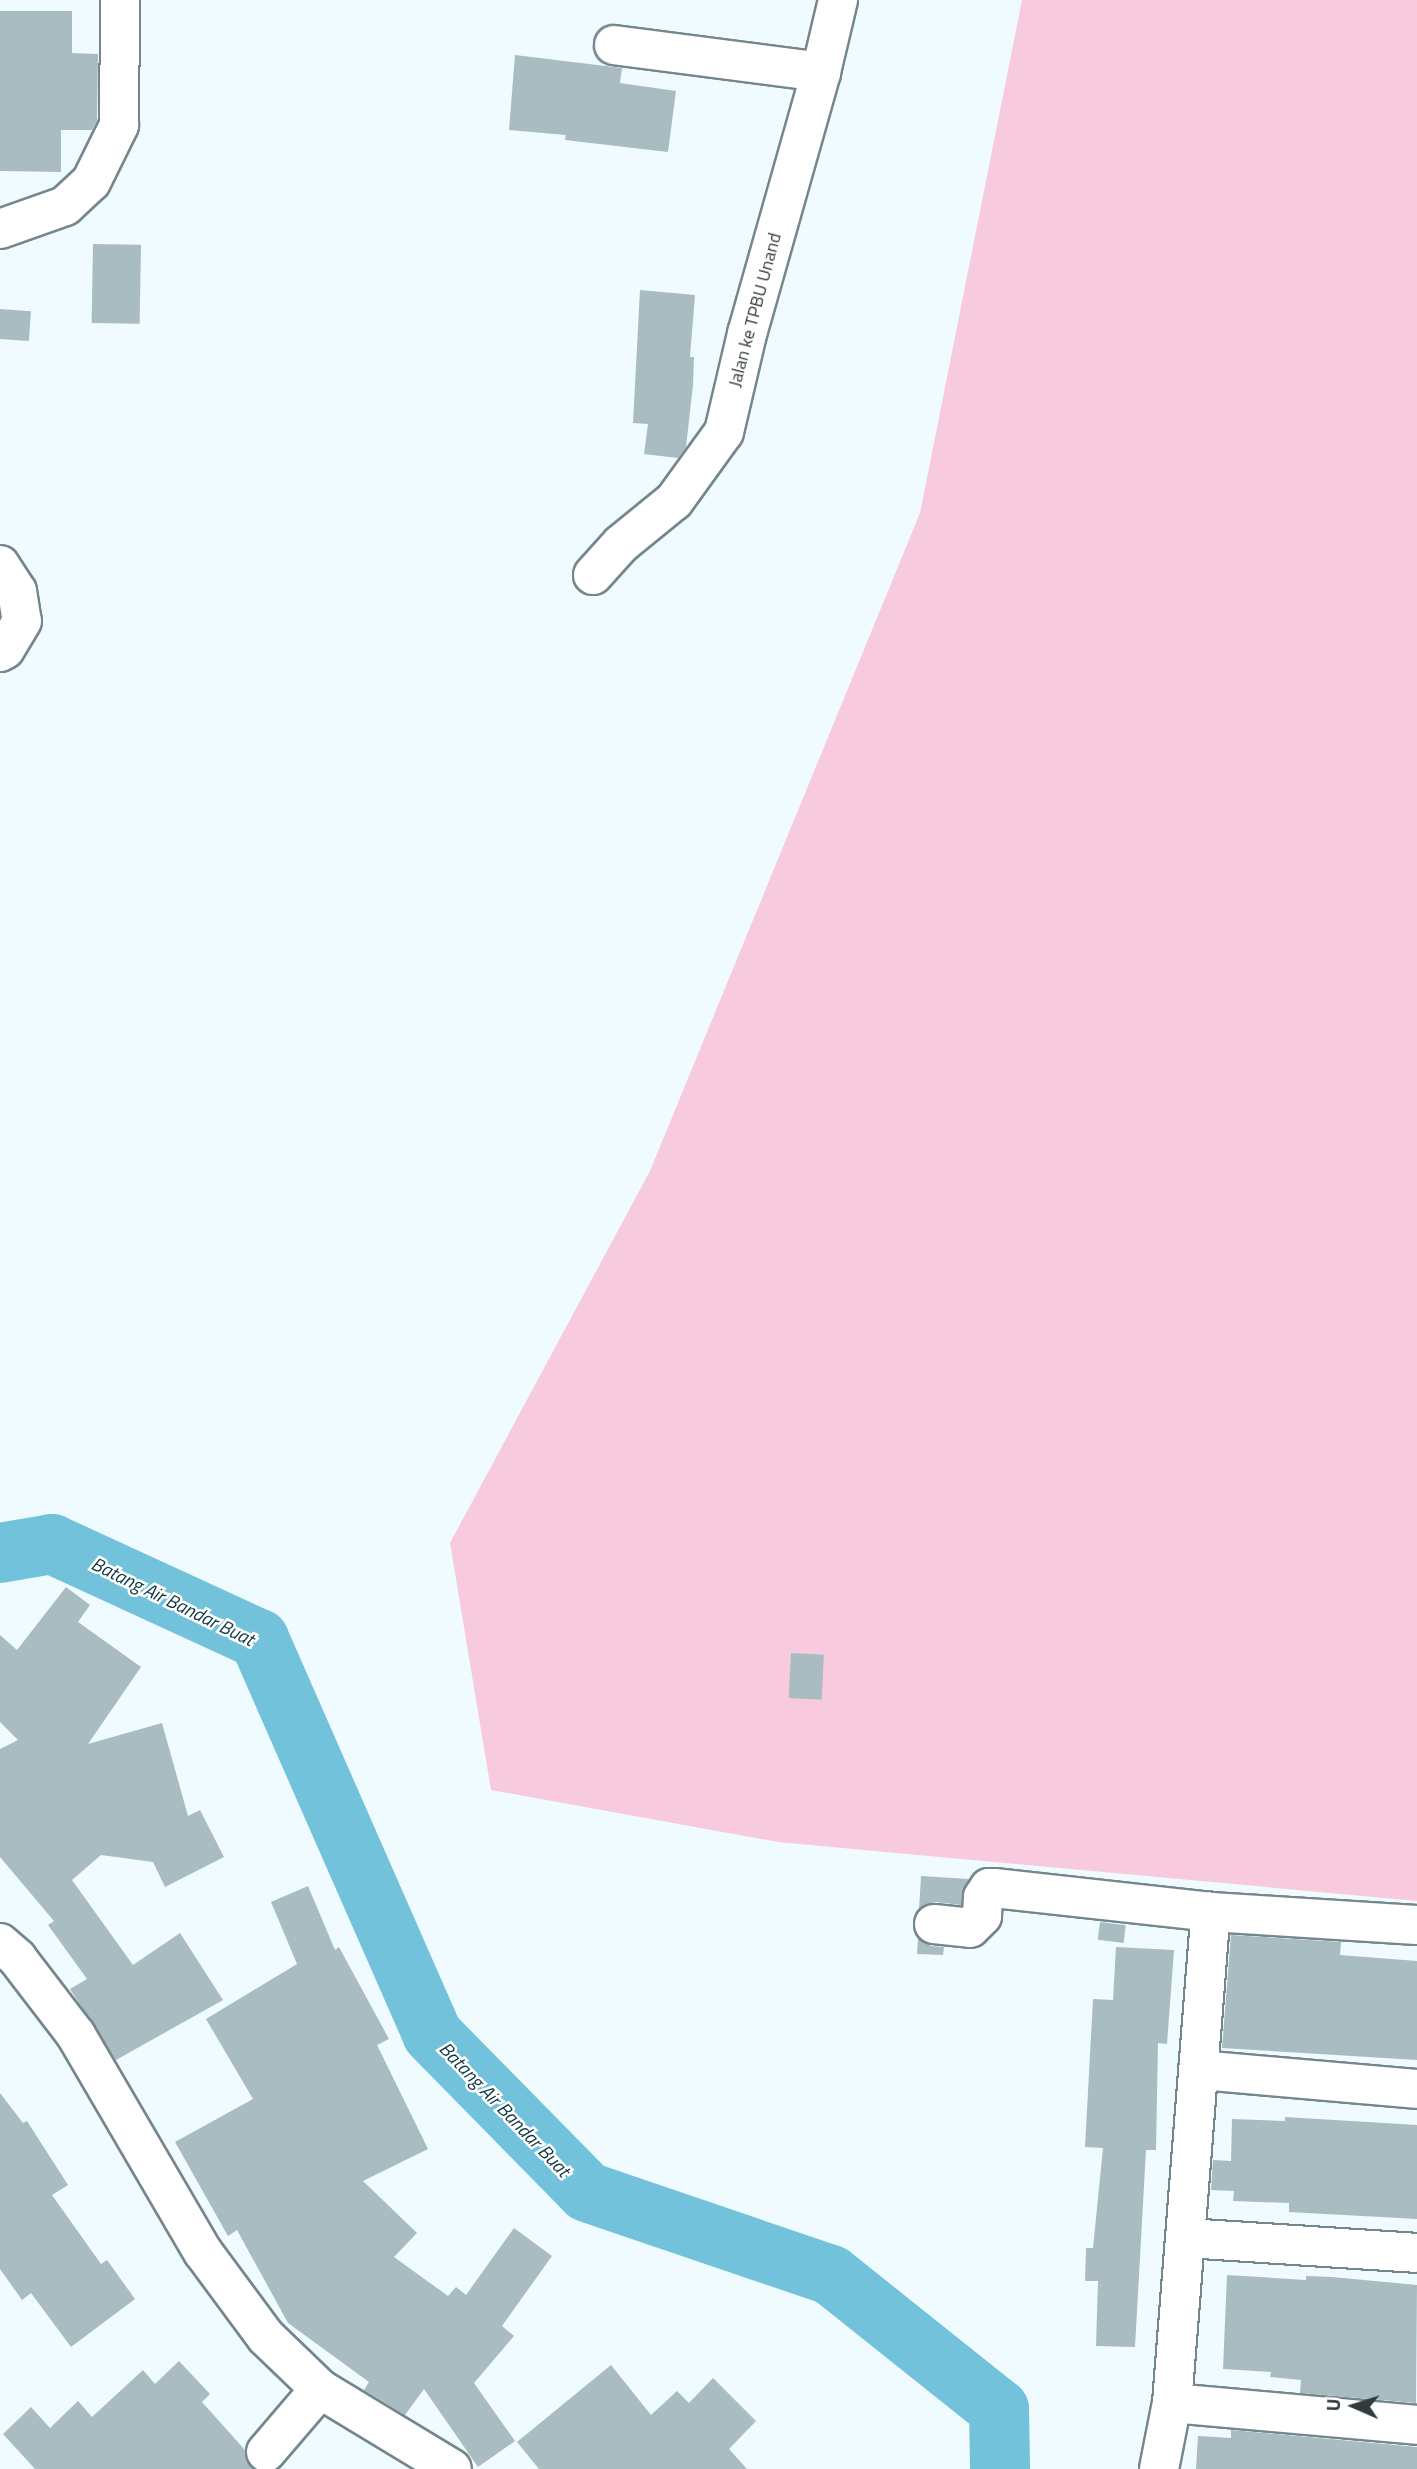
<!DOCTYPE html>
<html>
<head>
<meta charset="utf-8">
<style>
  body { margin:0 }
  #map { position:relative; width:1417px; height:2469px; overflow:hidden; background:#effbff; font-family:"Titillium Web",sans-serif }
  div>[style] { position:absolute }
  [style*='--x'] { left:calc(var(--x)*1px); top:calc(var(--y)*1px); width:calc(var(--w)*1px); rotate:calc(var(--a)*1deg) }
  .green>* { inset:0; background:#f8cade }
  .river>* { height:60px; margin:-30px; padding:0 30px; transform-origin:30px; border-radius:30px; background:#71c2da }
  .building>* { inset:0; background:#a9bcc2; transform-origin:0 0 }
  .roads { filter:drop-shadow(2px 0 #75878d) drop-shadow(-2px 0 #75878d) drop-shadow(0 2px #75878d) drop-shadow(0 -2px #75878d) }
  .minor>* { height:38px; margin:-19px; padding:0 19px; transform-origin:19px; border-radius:19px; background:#fff }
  span { translate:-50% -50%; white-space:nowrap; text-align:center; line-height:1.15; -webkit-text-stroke:5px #fff; paint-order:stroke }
  .street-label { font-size:18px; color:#323a3d }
  .water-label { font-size:19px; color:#113842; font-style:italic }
  .north { position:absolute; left:1319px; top:2371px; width:70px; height:70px; -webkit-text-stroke:5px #fff; paint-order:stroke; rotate:273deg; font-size:19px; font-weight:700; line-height:28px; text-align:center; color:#323a3d }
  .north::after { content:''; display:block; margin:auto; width:24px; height:32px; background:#323a3d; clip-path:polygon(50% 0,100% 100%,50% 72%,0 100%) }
</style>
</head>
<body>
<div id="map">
  <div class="green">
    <div style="clip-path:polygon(1022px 0,1417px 0,1417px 1901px,778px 1842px,491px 1790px,450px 1543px,650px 1171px,920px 513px)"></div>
  </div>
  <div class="river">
    <div style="--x:0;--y:1553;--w:53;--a:-9.8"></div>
    <div style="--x:52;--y:1544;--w:228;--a:24.7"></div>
    <div style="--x:259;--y:1639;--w:431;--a:66.3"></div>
    <div style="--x:432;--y:2034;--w:221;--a:45.5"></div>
    <div style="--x:587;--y:2192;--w:258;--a:18.8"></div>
    <div style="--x:831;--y:2275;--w:215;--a:38.6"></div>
    <div style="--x:999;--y:2409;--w:60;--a:89"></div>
  </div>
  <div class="building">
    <div style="clip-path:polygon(0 11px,72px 11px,72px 53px,98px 54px,97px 120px,92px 130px,61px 130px,61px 172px,0 171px)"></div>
    <div style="clip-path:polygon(515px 55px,622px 68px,620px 83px,676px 91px,668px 152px,565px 140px,566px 135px,509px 130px)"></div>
    <div style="left:93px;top:244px;width:48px;height:79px;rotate:1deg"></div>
    <div style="clip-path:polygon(640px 290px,695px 295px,690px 357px,694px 357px,693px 385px,686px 447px,678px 458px,644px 454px,648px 424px,633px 423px)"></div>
    <div style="left:0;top:309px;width:31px;height:30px;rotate:4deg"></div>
    <div style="clip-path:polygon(66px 1587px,90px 1605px,78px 1622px,141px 1667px,88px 1744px,162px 1723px,188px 1816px,200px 1810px,224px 1857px,165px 1887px,153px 1862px,101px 1855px,72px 1880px,133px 1965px,180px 1933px,223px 2000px,116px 2060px,70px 1989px,87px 1979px,48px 1925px,54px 1921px,0 1857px,0 1749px,18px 1740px,0 1722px,0 1635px,17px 1650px)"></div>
    <div style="left:791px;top:1653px;width:33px;height:45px;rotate:3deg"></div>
    <div style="clip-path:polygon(921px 1876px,969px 1879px,961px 1905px,936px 1902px,919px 1909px)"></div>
    <div style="clip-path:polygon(308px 1886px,335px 1950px,339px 1947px,389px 2039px,377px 2045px,428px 2149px,363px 2181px,417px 2233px,394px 2257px,448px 2296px,456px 2287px,466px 2295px,514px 2228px,552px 2256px,502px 2326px,514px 2336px,474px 2383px,515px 2441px,478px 2467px,424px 2389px,405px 2415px,364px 2390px,369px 2382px,288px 2323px,237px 2230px,228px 2236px,175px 2142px,253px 2099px,206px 2019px,297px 1964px,271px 1902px)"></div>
    <div style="left:1100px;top:1922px;width:26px;height:18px;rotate:7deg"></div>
    <div style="clip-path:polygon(1231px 1935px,1341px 1942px,1340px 1955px,1417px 1961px,1417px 2060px,1222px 2048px)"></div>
    <div style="clip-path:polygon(918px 1938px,931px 1946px,944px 1947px,943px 1955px,917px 1954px)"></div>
    <div style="clip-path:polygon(1116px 1947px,1174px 1950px,1167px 2044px,1158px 2043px,1156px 2150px,1146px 2150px,1135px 2347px,1096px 2346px,1098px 2281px,1085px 2281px,1086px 2248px,1093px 2248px,1103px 2148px,1085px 2147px,1093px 1999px,1113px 2000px)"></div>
    <div style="clip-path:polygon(0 2093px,23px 2123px,27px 2121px,68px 2185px,52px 2195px,101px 2264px,107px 2260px,135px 2299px,71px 2347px,31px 2293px,22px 2300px,0 2269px)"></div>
    <div style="clip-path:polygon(1285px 2117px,1417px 2125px,1417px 2219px,1289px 2212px,1289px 2203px,1233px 2201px,1234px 2191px,1211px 2190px,1213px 2160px,1231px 2161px,1232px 2119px,1285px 2121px)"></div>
    <div style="clip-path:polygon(1227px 2275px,1306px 2280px,1306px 2276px,1332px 2277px,1417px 2285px,1416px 2403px,1300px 2393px,1301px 2380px,1270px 2377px,1271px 2372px,1223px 2369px)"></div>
    <div style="clip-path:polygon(179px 2361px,210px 2394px,202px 2402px,245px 2450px,246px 2460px,252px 2469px,35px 2469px,3px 2434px,31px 2407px,50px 2428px,78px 2401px,92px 2417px,143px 2370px,155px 2384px)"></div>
    <div style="clip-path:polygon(611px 2365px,651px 2415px,677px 2391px,689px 2403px,713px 2378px,756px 2421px,729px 2449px,747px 2469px,539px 2469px,517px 2442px)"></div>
    <div style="clip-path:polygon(1231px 2430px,1417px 2447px,1417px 2469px,1196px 2469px,1198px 2436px,1231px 2438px)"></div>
  </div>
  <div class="roads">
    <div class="minor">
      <div style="--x:614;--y:45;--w:209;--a:7.4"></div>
      <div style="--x:0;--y:229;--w:69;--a:-19.5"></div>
      <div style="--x:65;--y:206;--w:35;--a:-43"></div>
      <div style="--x:91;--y:182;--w:64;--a:-63.8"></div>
      <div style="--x:119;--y:125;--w:125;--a:-89.5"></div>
      <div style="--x:0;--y:565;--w:31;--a:57"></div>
      <div style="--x:17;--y:591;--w:30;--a:81"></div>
      <div style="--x:22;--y:621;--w:33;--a:121"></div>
      <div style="--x:5;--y:649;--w:6;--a:149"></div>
      <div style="--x:593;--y:575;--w:42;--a:-47.9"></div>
      <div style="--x:621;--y:544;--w:68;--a:-39.1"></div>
      <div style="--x:674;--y:501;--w:85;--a:-54.1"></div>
      <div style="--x:724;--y:432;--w:101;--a:-76.8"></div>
      <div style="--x:747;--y:334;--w:272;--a:-74.2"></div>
      <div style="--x:821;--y:72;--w:74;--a:-76.7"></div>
      <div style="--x:934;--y:1924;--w:36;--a:6"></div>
      <div style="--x:970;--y:1928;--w:17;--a:-45"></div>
      <div style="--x:982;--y:1916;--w:19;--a:-87"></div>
      <div style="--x:983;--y:1897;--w:11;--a:-56"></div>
      <div style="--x:989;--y:1888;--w:5;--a:0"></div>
      <div style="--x:994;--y:1888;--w:218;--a:6.3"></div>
      <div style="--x:1211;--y:1912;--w:206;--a:3.6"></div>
      <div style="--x:0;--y:1943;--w:23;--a:41"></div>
      <div style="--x:17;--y:1958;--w:97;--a:52.5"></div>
      <div style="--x:76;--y:2035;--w:251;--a:59.7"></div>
      <div style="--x:203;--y:2252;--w:106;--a:53.5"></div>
      <div style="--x:266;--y:2337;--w:75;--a:43.9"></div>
      <div style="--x:320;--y:2389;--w:154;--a:31.2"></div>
      <div style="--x:1200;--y:2070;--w:218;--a:5"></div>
      <div style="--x:1186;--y:2238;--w:231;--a:3.7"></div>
      <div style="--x:1172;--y:2403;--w:246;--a:5.1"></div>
      <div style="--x:266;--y:2452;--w:83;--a:-49.4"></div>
      <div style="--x:1159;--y:2469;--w:67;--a:-78.9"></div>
      <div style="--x:1172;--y:2403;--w:493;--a:-85.5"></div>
    </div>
  </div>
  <div class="street-label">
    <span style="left:755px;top:310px;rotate:-75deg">Jalan ke TPBU Unand</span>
  </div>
  <div class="water-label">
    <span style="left:173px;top:1601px;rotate:26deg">Batang Air Bandar Buat</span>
    <span style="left:505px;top:2109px;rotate:46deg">Batang Air Bandar Buat</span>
  </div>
  <div class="north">U</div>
</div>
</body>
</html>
